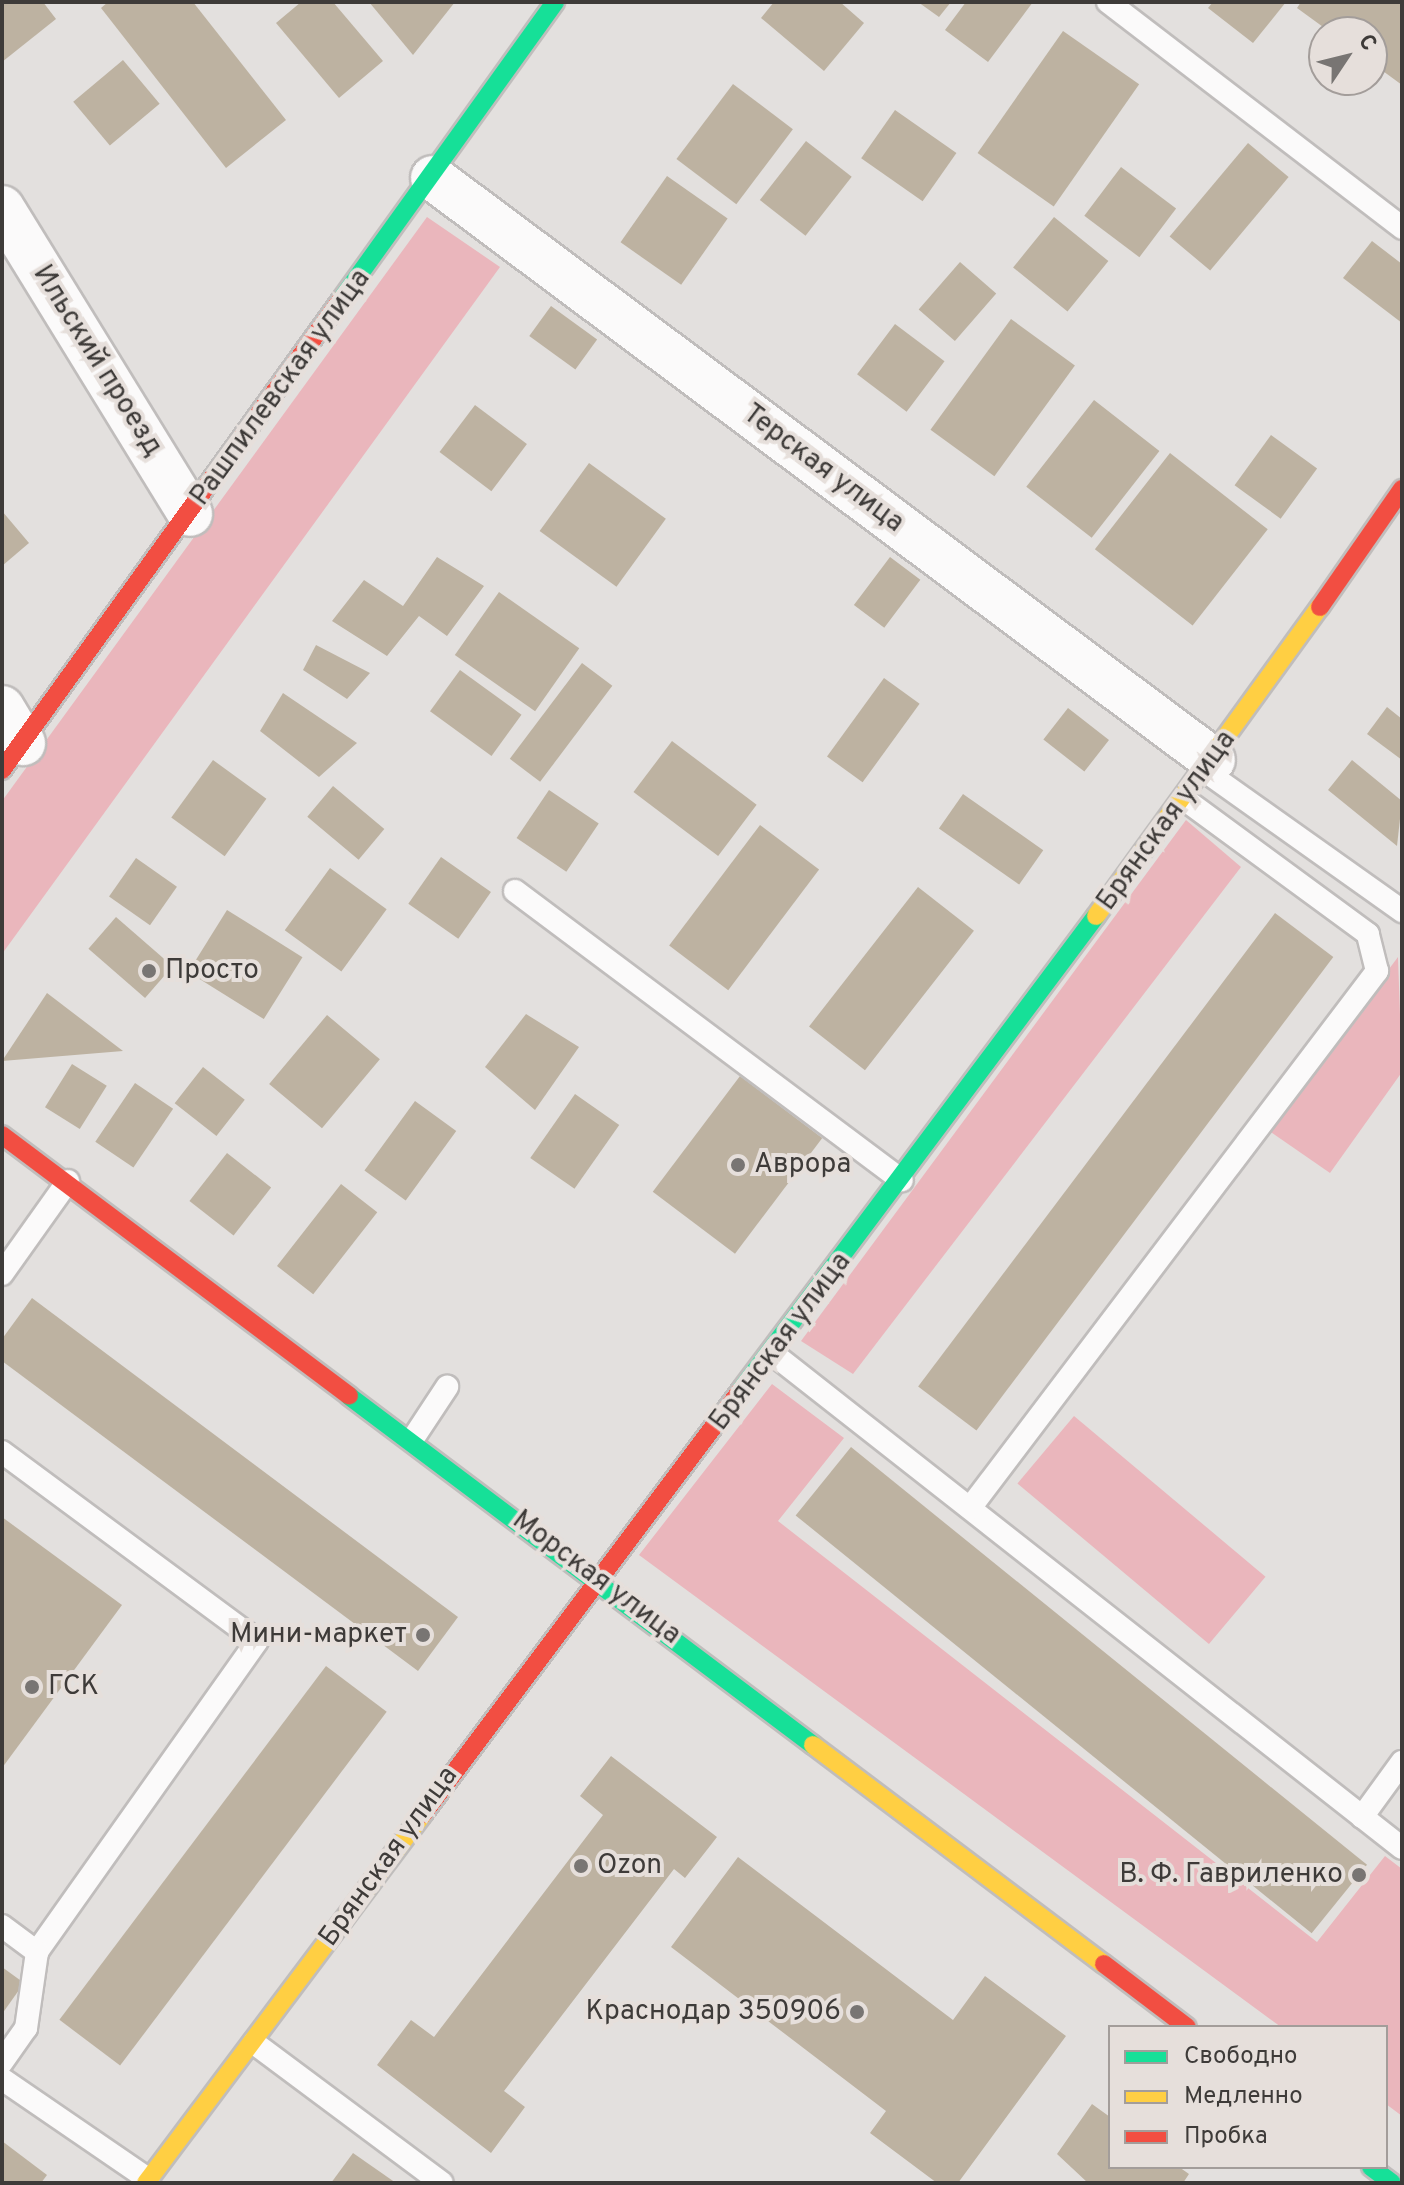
<!DOCTYPE html>
<html>
<head>
<meta charset="utf-8">
<style>
  body { margin:0 }
  #map { position:relative; width:1404px; height:2185px; overflow:hidden; background:#e3e0de; font-family:Overpass,sans-serif }
  div>[style] { position:absolute }
  [style*='--x'] { left:calc(var(--x)*1px); top:calc(var(--y)*1px); width:calc(var(--w)*1px); rotate:calc(var(--a)*1deg) }
  .green>* { inset:0; background:#eab6bc; transform-origin:0 0 }
  .building>* { inset:0; background:#bdb2a1; transform-origin:0 0 }
  .roads { filter:drop-shadow(2px 0 #c0bdbc) drop-shadow(-2px 0 #c0bdbc) drop-shadow(0 2px #c0bdbc) drop-shadow(0 -2px #c0bdbc) }
  .lane>* { height:22px; margin:-11px; padding:0 11px; transform-origin:11px; border-radius:11px; background:#fbfafa }
  .street>* { height:44px; margin:-22px; padding:0 22px; transform-origin:22px; border-radius:22px; background:#fbfafa }
  .fast>* { height:18px; margin:-9px; padding:0 9px; transform-origin:9px; border-radius:9px; background:#16e098 }
  .slow>* { height:18px; margin:-9px; padding:0 9px; transform-origin:9px; border-radius:9px; background:#ffcf43 }
  .jam>* { height:18px; margin:-9px; padding:0 9px; transform-origin:9px; border-radius:9px; background:#f24e42 }
  .dots>* { width:22px; height:22px; translate:-50% -50%; box-sizing:border-box; border:4px solid #e6dfdb; border-radius:50% }
  span { translate:-50% -50%; white-space:nowrap; text-align:center; line-height:1.15; -webkit-text-stroke:8px #e6dfdb; paint-order:stroke }
  .street-label { font-size:28px; color:#3e3b39 }
  .poi-label { font-size:28px; color:#3e3b39 }
  .left { translate:0 -50%; text-align:left }
  .right { translate:-100% -50%; text-align:right }
  .frame { position:absolute; inset:0; border:4px solid #3e3b39; pointer-events:none }
  .legend { position:absolute; left:1108px; top:2025px; width:280px; height:144px; box-sizing:border-box; background:#e6dfdb; border:2px solid #a39d9a; margin:0; padding:10px 14px; list-style:none; font-size:24px; color:#3e3b39 }
  .legend li { display:flex; align-items:center; gap:16px; height:40px }
  .legend b { width:40px; border:2px solid #a39d9a }
  .north { position:absolute; left:1308px; top:16px; width:80px; height:80px; box-sizing:border-box; background:#e6dfdb; border:2px solid #a39d9a; border-radius:50%; rotate:55deg; font-size:22px; font-weight:700; line-height:32px; text-align:center; color:#3e3b39 }
  .north::after { content:''; display:block; margin:auto; width:28px; height:36px; background:#787573; clip-path:polygon(50% 0,100% 100%,50% 72%,0 100%) }
</style>
</head>
<body>
<div id="map">
  <div class="green">
    <div style="clip-path:polygon(427px 217px,500px 267px,2px 954px,2px 801px)"></div>
    <div style="clip-path:polygon(1186px 820px,1241px 867px,853px 1374px,801px 1341px)"></div>
    <div style="clip-path:polygon(1398px 957px,1402px 1072px,1330px 1173px,1268px 1130px)"></div>
    <div style="clip-path:polygon(772px 1384px,844px 1438px,778px 1521px,1317px 1942px,1385px 1856px,1402px 1869px,1402px 2116px,1386px 2104px,1386px 2027px,1281px 2027px,639px 1555px)"></div>
    <div style="left:1074px;top:1416px;width:250px;height:88px;rotate:40deg"></div>
  </div>
  <div class="building">
    <div style="clip-path:polygon(2px 2px,43px 2px,56px 19px,2px 62px)"></div>
    <div style="clip-path:polygon(108px 2px,193px 2px,286px 120px,226px 168px,101px 8px)"></div>
    <div style="clip-path:polygon(301px 2px,333px 2px,383px 61px,339px 98px,276px 23px)"></div>
    <div style="clip-path:polygon(369px 2px,455px 2px,413px 55px)"></div>
    <div style="clip-path:polygon(774px 2px,840px 2px,864px 23px,824px 71px,761px 18px)"></div>
    <div style="clip-path:polygon(918px 2px,951px 2px,939px 17px)"></div>
    <div style="clip-path:polygon(966px 2px,1033px 2px,988px 62px,945px 30px)"></div>
    <div style="clip-path:polygon(1213px 2px,1286px 2px,1253px 43px,1208px 8px)"></div>
    <div style="clip-path:polygon(1301px 2px,1402px 2px,1402px 85px,1372px 63px,1372px 32px,1330px 32px,1297px 8px)"></div>
    <div style="left:1063px;top:31px;width:93px;height:149px;rotate:35deg"></div>
    <div style="left:123px;top:60px;width:57px;height:65px;rotate:50deg"></div>
    <div style="left:733px;top:84px;width:75px;height:94px;rotate:37deg"></div>
    <div style="left:895px;top:110px;width:75px;height:59px;rotate:35deg"></div>
    <div style="left:806px;top:141px;width:58px;height:75px;rotate:38deg"></div>
    <div style="left:1248px;top:143px;width:53px;height:122px;rotate:40deg"></div>
    <div style="left:1121px;top:167px;width:69px;height:61px;rotate:37deg"></div>
    <div style="left:667px;top:176px;width:74px;height:81px;rotate:35deg"></div>
    <div style="left:1054px;top:217px;width:70px;height:65px;rotate:39deg"></div>
    <div style="clip-path:polygon(1372px 241px,1402px 264px,1402px 323px,1343px 278px)"></div>
    <div style="left:960px;top:262px;width:48px;height:63px;rotate:41deg"></div>
    <div style="left:551px;top:306px;width:57px;height:37px;rotate:36deg"></div>
    <div style="left:1011px;top:319px;width:79px;height:137px;rotate:36deg"></div>
    <div style="left:895px;top:324px;width:62px;height:63px;rotate:37deg"></div>
    <div style="left:1094px;top:400px;width:83px;height:110px;rotate:38deg"></div>
    <div style="left:475px;top:405px;width:65px;height:59px;rotate:37deg"></div>
    <div style="left:1271px;top:435px;width:57px;height:62px;rotate:36deg"></div>
    <div style="left:1170px;top:453px;width:124px;height:122px;rotate:38deg"></div>
    <div style="left:589px;top:463px;width:95px;height:84px;rotate:36deg"></div>
    <div style="clip-path:polygon(2px 511px,29px 543px,2px 566px)"></div>
    <div style="clip-path:polygon(437px 557px,484px 586px,447px 636px,419px 616px,387px 656px,332px 621px,364px 580px,403px 606px)"></div>
    <div style="left:890px;top:557px;width:38px;height:60px;rotate:37deg"></div>
    <div style="left:499px;top:592px;width:98px;height:77px;rotate:35deg"></div>
    <div style="clip-path:polygon(316px 645px,370px 673px,347px 699px,303px 670px)"></div>
    <div style="left:582px;top:663px;width:38px;height:120px;rotate:37deg"></div>
    <div style="left:460px;top:670px;width:76px;height:51px;rotate:36deg"></div>
    <div style="left:884px;top:678px;width:44px;height:97px;rotate:36deg"></div>
    <div style="clip-path:polygon(283px 693px,357px 743px,319px 777px,260px 731px)"></div>
    <div style="clip-path:polygon(1387px 707px,1402px 719px,1402px 760px,1367px 734px)"></div>
    <div style="left:1068px;top:708px;width:52px;height:40px;rotate:38deg"></div>
    <div style="left:672px;top:741px;width:106px;height:64px;rotate:37deg"></div>
    <div style="left:213px;top:760px;width:66px;height:71px;rotate:36deg"></div>
    <div style="clip-path:polygon(1352px 760px,1402px 801px,1397px 846px,1328px 790px)"></div>
    <div style="left:333px;top:786px;width:67px;height:40px;rotate:40deg"></div>
    <div style="left:549px;top:790px;width:60px;height:58px;rotate:34deg"></div>
    <div style="left:963px;top:794px;width:98px;height:42px;rotate:35deg"></div>
    <div style="left:760px;top:825px;width:74px;height:151px;rotate:37deg"></div>
    <div style="left:441px;top:857px;width:61px;height:57px;rotate:35deg"></div>
    <div style="left:136px;top:858px;width:50px;height:47px;rotate:35deg"></div>
    <div style="left:330px;top:868px;width:70px;height:77px;rotate:36deg"></div>
    <div style="left:918px;top:887px;width:71px;height:177px;rotate:38deg"></div>
    <div style="left:227px;top:910px;width:89px;height:73px;rotate:32deg"></div>
    <div style="left:1275px;top:913px;width:73px;height:593px;rotate:37deg"></div>
    <div style="left:116px;top:917px;width:75px;height:42px;rotate:41deg"></div>
    <div style="clip-path:polygon(47px 993px,123px 1051px,2px 1061px)"></div>
    <div style="clip-path:polygon(526px 1014px,579px 1047px,535px 1110px,485px 1067px)"></div>
    <div style="left:327px;top:1015px;width:69px;height:90px;rotate:40deg"></div>
    <div style="left:72px;top:1064px;width:41px;height:51px;rotate:32deg"></div>
    <div style="left:203px;top:1067px;width:53px;height:46px;rotate:38deg"></div>
    <div style="left:740px;top:1076px;width:103px;height:145px;rotate:37deg"></div>
    <div style="left:135px;top:1083px;width:46px;height:71px;rotate:34deg"></div>
    <div style="left:575px;top:1094px;width:54px;height:78px;rotate:35deg"></div>
    <div style="left:415px;top:1101px;width:51px;height:86px;rotate:36deg"></div>
    <div style="left:227px;top:1153px;width:56px;height:61px;rotate:38deg"></div>
    <div style="left:341px;top:1184px;width:46px;height:104px;rotate:38deg"></div>
    <div style="clip-path:polygon(32px 1298px,458px 1617px,418px 1671px,2px 1361px,2px 1339px)"></div>
    <div style="left:851px;top:1447px;width:664px;height:88px;rotate:39deg"></div>
    <div style="clip-path:polygon(2px 1517px,122px 1605px,2px 1768px)"></div>
    <div style="left:326px;top:1666px;width:76px;height:443px;rotate:37deg"></div>
    <div style="clip-path:polygon(611px 1756px,717px 1837px,685px 1878px,674px 1869px,504px 2091px,525px 2107px,491px 2153px,377px 2065px,411px 2020px,434px 2037px,603px 1815px,580px 1796px)"></div>
    <div style="clip-path:polygon(738px 1857px,953px 2020px,985px 1976px,1066px 2036px,958px 2183px,937px 2183px,870px 2133px,886px 2111px,671px 1947px)"></div>
    <div style="clip-path:polygon(2px 1967px,24px 1983px,2px 2014px)"></div>
    <div style="clip-path:polygon(1092px 2104px,1110px 2117px,1110px 2167px,1179px 2167px,1189px 2174px,1183px 2183px,1088px 2183px,1057px 2154px)"></div>
    <div style="clip-path:polygon(2px 2141px,47px 2175px,41px 2183px,2px 2183px)"></div>
    <div style="clip-path:polygon(353px 2153px,396px 2183px,331px 2183px)"></div>
  </div>
  <div class="roads">
    <div class="lane">
      <div style="--x:1108;--y:2;--w:371;--a:37.5"></div>
      <div style="--x:1205;--y:771;--w:242;--a:35.4"></div>
      <div style="--x:515;--y:891;--w:483;--a:36.8"></div>
      <div style="--x:2;--y:1274;--w:114;--a:-54.6"></div>
      <div style="--x:772;--y:1353;--w:801;--a:38.16"></div>
      <div style="--x:412;--y:1440;--w:64;--a:-56.6"></div>
      <div style="--x:2;--y:1452;--w:317;--a:36.5"></div>
      <div style="--x:257;--y:1641;--w:381;--a:125.3"></div>
      <div style="--x:37;--y:1952;--w:77;--a:98.2"></div>
      <div style="--x:26;--y:2028;--w:42;--a:125.2"></div>
      <div style="--x:970;--y:1508;--w:674;--a:-52.84"></div>
      <div style="--x:1377;--y:971;--w:38;--a:-104"></div>
      <div style="--x:1368;--y:934;--w:228;--a:-143.7"></div>
      <div style="--x:1362;--y:1817;--w:68;--a:-54"></div>
      <div style="--x:2;--y:1926;--w:44;--a:36.6"></div>
      <div style="--x:254;--y:2043;--w:234;--a:36.7"></div>
      <div style="--x:2;--y:2079;--w:177;--a:34.4"></div>
    </div>
    <div class="street">
      <div style="--x:433;--y:178;--w:973;--a:36.73"></div>
      <div style="--x:2;--y:208;--w:359;--a:58.4"></div>
      <div style="--x:2;--y:708;--w:41;--a:59"></div>
    </div>
    <div class="fast">
      <div style="--x:341;--y:300;--w:367;--a:-54.3"></div>
      <div style="--x:741;--y:1390;--w:592;--a:-53.17"></div>
      <div style="--x:349;--y:1396;--w:581;--a:36.95"></div>
      <div style="--x:1371;--y:2167;--w:26;--a:37"></div>
    </div>
    <div class="slow">
      <div style="--x:1096;--y:916;--w:382;--a:-54.1"></div>
      <div style="--x:813;--y:1745;--w:364;--a:37"></div>
      <div style="--x:146;--y:2183;--w:461;--a:-53.1"></div>
    </div>
    <div class="jam">
      <div style="--x:1320;--y:607;--w:144;--a:-55.2"></div>
      <div style="--x:2;--y:770;--w:580;--a:-54.2"></div>
      <div style="--x:2;--y:1135;--w:434;--a:36.9"></div>
      <div style="--x:423;--y:1814;--w:530;--a:-53.13"></div>
      <div style="--x:1104;--y:1964;--w:104;--a:37.2"></div>
    </div>
  </div>
  <div class="dots">
    <div style="left:149px;top:971px;background:#787573"></div>
    <div style="left:738px;top:1165px;background:#787573"></div>
    <div style="left:423px;top:1635px;background:#787573"></div>
    <div style="left:32px;top:1687px;background:#787573"></div>
    <div style="left:581px;top:1866px;background:#787573"></div>
    <div style="left:1359px;top:1875px;background:#787573"></div>
    <div style="left:857px;top:2012px;background:#787573"></div>
  </div>
  <div class="street-label">
    <span style="left:97px;top:361px;rotate:58deg">Ильский проезд</span>
    <span style="left:281px;top:388px;rotate:-54deg">Рашпилевская улица</span>
    <span style="left:823px;top:469px;rotate:37deg">Терская улица</span>
    <span style="left:1167px;top:821px;rotate:-54deg">Брянская улица</span>
    <span style="left:781px;top:1342px;rotate:-53deg">Брянская улица</span>
    <span style="left:596px;top:1578px;rotate:37deg">Морская улица</span>
    <span style="left:389px;top:1857px;rotate:-54deg">Брянская улица</span>
  </div>
  <div class="poi-label">
    <span class="left" style="left:165px;top:971px">Просто</span>
    <span class="left" style="left:754px;top:1165px">Аврора</span>
    <span class="right" style="left:407px;top:1635px">Мини-маркет</span>
    <span class="left" style="left:48px;top:1687px">ГСК</span>
    <span class="left" style="left:597px;top:1866px">Ozon</span>
    <span class="right" style="left:1343px;top:1875px">В. Ф. Гавриленко</span>
    <span class="right" style="left:841px;top:2012px">Краснодар 350906</span>
  </div>
  <div class="frame"></div>
  <ul class="legend">
  <li><b style="height:10px;background:#16e098"></b>Свободно</li>
  <li><b style="height:10px;background:#ffcf43"></b>Медленно</li>
  <li><b style="height:10px;background:#f24e42"></b>Пробка</li>
  </ul>
  <div class="north">С</div>
</div>
</body>
</html>
